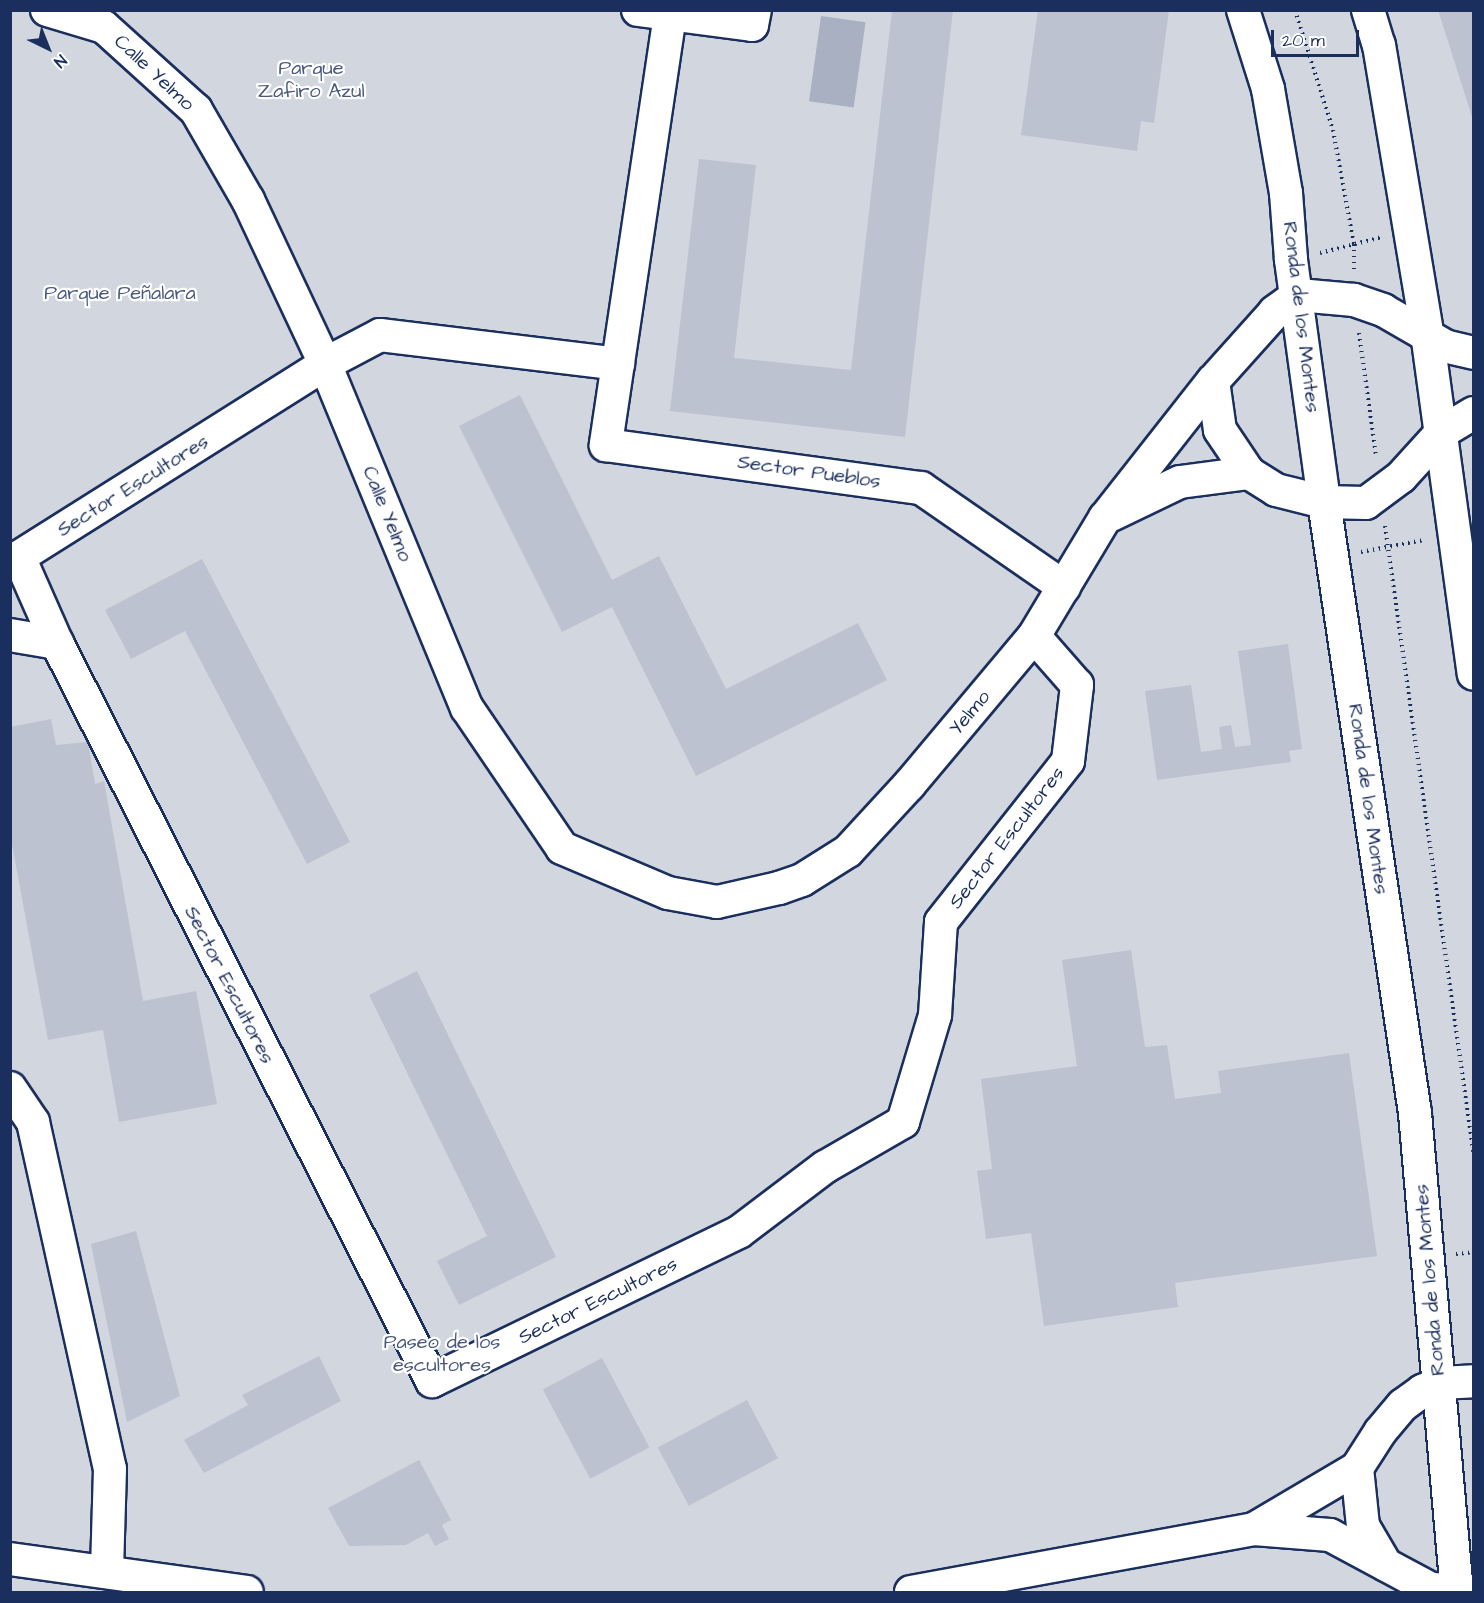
<!DOCTYPE html>
<html>
<head>
<meta charset="utf-8">
<style>
  body { margin:0 }
  #map { position:relative; width:1484px; height:1603px; overflow:hidden; background:#f1f2f5; font-family:"Architects Daughter",sans-serif }
  div>[style] { position:absolute }
  [style*='--x'] { left:calc(var(--x)*1px); top:calc(var(--y)*1px); width:calc(var(--w)*1px); rotate:calc(var(--a)*1deg) }
  .green>* { inset:0; background:#d2d6df; transform-origin:0 0 }
  .water>* { inset:0; background:#a8b0c2; transform-origin:0 0 }
  .building>* { inset:0; background:#bcc2d0; transform-origin:0 0 }
  .path>* { height:4px; margin-top:-2px; transform-origin:0; background:repeating-linear-gradient(90deg,#1b2f5e 0 1.5px,transparent 0 6px) }
  .roads { filter:drop-shadow(2px 0 #1b2f5e) drop-shadow(-2px 0 #1b2f5e) drop-shadow(0 2px #1b2f5e) drop-shadow(0 -2px #1b2f5e) }
  .minor>* { height:32px; margin:-16px; padding:0 16px; transform-origin:16px; border-radius:16px; background:#fff }
  span { translate:-50% -50%; white-space:nowrap; text-align:center; line-height:1.15; -webkit-text-stroke:4.5px #fff; paint-order:stroke }
  .park-label { font-size:20px; color:#49597e }
  .street-label { font-size:20px; color:#1b2f5e }
  .frame { position:absolute; inset:0; border:12px solid #1b2f5e; pointer-events:none }
  .north { position:absolute; left:18px; top:18px; width:60px; height:60px; -webkit-text-stroke:4px #fff; paint-order:stroke; rotate:137deg; font-size:16px; font-weight:700; line-height:24px; text-align:center; color:#1b2f5e }
  .north::after { content:''; display:block; margin:auto; width:21px; height:27px; background:#1b2f5e; clip-path:polygon(50% 0,100% 100%,50% 72%,0 100%) }
  .scale { position:absolute; left:1271px; top:30px; width:88px; height:27px; box-sizing:border-box; border:3px solid #1b2f5e; border-top:0; padding-left:8px; font-size:18px; line-height:21px; white-space:nowrap; color:#1b2f5e; -webkit-text-stroke:4px #fff; paint-order:stroke }
</style>
</head>
<body>
<div id="map">
  <div class="green">
    <div style="left:11px;top:11px;width:1462px;height:1581px"></div>
  </div>
  <div class="water">
    <div style="left:821px;top:16px;width:45px;height:86px;rotate:8deg"></div>
  </div>
  <div class="building">
    <div style="clip-path:polygon(892px 10px,953px 10px,905px 437px,670px 411px,699px 159px,756px 165px,734px 358px,851px 370px)"></div>
    <div style="clip-path:polygon(1038px 10px,1169px 10px,1154px 123px,1141px 121px,1137px 151px,1021px 135px)"></div>
    <div style="clip-path:polygon(1438px 10px,1474px 10px,1474px 120px,1473px 120px)"></div>
    <div style="clip-path:polygon(520px 395px,612px 580px,659px 556px,726px 689px,858px 623px,887px 680px,696px 776px,612px 607px,562px 632px,459px 426px)"></div>
    <div style="clip-path:polygon(202px 559px,350px 842px,307px 864px,185px 631px,131px 659px,105px 610px)"></div>
    <div style="clip-path:polygon(1288px 644px,1302px 749px,1289px 751px,1291px 762px,1157px 780px,1145px 691px,1191px 685px,1201px 752px,1222px 749px,1219px 727px,1231px 725px,1235px 747px,1251px 745px,1238px 651px)"></div>
    <div style="clip-path:polygon(51px 719px,56px 745px,88px 742px,95px 784px,104px 781px,143px 1001px,196px 991px,217px 1104px,119px 1122px,103px 1030px,48px 1040px,10px 833px,10px 727px)"></div>
    <div style="clip-path:polygon(1131px 950px,1145px 1047px,1167px 1045px,1175px 1099px,1221px 1093px,1218px 1071px,1349px 1053px,1377px 1256px,1175px 1283px,1178px 1307px,1044px 1326px,1031px 1233px,986px 1239px,977px 1171px,992px 1169px,981px 1079px,1077px 1066px,1062px 960px)"></div>
    <div style="clip-path:polygon(417px 971px,556px 1257px,459px 1305px,437px 1261px,487px 1236px,369px 995px)"></div>
    <div style="clip-path:polygon(136px 1231px,180px 1396px,127px 1422px,91px 1244px)"></div>
    <div style="clip-path:polygon(319px 1356px,341px 1401px,204px 1473px,184px 1440px,248px 1405px,242px 1395px)"></div>
    <div style="left:602px;top:1358px;width:101px;height:67px;rotate:62deg"></div>
    <div style="left:747px;top:1400px;width:66px;height:101px;rotate:62deg"></div>
    <div style="clip-path:polygon(419px 1460px,451px 1520px,442px 1525px,449px 1539px,435px 1546px,428px 1533px,406px 1545px,349px 1546px,328px 1508px)"></div>
  </div>
  <div class="path">
    <div style="--x:1295;--y:10;--w:126;--a:72.4"></div>
    <div style="--x:1333;--y:130;--w:116;--a:79.6"></div>
    <div style="--x:1354;--y:244;--w:25;--a:90"></div>
    <div style="--x:1320;--y:253;--w:64;--a:-14.5"></div>
    <div style="--x:1359;--y:333;--w:124;--a:82.1"></div>
    <div style="--x:1385;--y:526;--w:637;--a:81.97"></div>
    <div style="--x:1361;--y:552;--w:64;--a:-10.8"></div>
    <div style="--x:1456;--y:1254;--w:18;--a:-6"></div>
  </div>
  <div class="roads">
    <div class="minor">
      <div style="--x:47;--y:10;--w:59;--a:16.6"></div>
      <div style="--x:104;--y:27;--w:124;--a:42.1"></div>
      <div style="--x:196;--y:110;--w:104;--a:60"></div>
      <div style="--x:248;--y:200;--w:181;--a:64.8"></div>
      <div style="--x:325;--y:364;--w:372;--a:67.6"></div>
      <div style="--x:467;--y:708;--w:169;--a:55.8"></div>
      <div style="--x:562;--y:848;--w:115;--a:23"></div>
      <div style="--x:668;--y:893;--w:50;--a:10.4"></div>
      <div style="--x:717;--y:902;--w:64;--a:-12.7"></div>
      <div style="--x:779;--y:888;--w:24;--a:-19"></div>
      <div style="--x:802;--y:880;--w:54;--a:-32.2"></div>
      <div style="--x:848;--y:851;--w:90;--a:-47.3"></div>
      <div style="--x:909;--y:785;--w:194;--a:-50"></div>
      <div style="--x:1034;--y:636;--w:138;--a:-59"></div>
      <div style="--x:1105;--y:518;--w:174;--a:-51.8"></div>
      <div style="--x:638;--y:10;--w:115;--a:7.5"></div>
      <div style="--x:752;--y:25;--w:15;--a:-79"></div>
      <div style="--x:1243;--y:10;--w:83;--a:72.4"></div>
      <div style="--x:1268;--y:89;--w:106;--a:80.2"></div>
      <div style="--x:1286;--y:193;--w:67;--a:85.7"></div>
      <div style="--x:1291;--y:260;--w:244;--a:82.2"></div>
      <div style="--x:1324;--y:502;--w:618;--a:81.53"></div>
      <div style="--x:1415;--y:1113;--w:481;--a:85"></div>
      <div style="--x:1368;--y:10;--w:37;--a:73"></div>
      <div style="--x:1379;--y:45;--w:292;--a:80.5"></div>
      <div style="--x:1427;--y:333;--w:344;--a:82.2"></div>
      <div style="--x:670;--y:15;--w:435;--a:98.5"></div>
      <div style="--x:606;--y:445;--w:318;--a:7.8"></div>
      <div style="--x:921;--y:488;--w:174;--a:34.7"></div>
      <div style="--x:1474;--y:353;--w:28;--a:-167"></div>
      <div style="--x:1447;--y:347;--w:74;--a:-150"></div>
      <div style="--x:1383;--y:310;--w:31;--a:-161"></div>
      <div style="--x:1354;--y:300;--w:56;--a:-174.9"></div>
      <div style="--x:1298;--y:295;--w:29;--a:144"></div>
      <div style="--x:1275;--y:312;--w:93;--a:131.9"></div>
      <div style="--x:1213;--y:381;--w:49;--a:81.9"></div>
      <div style="--x:1220;--y:430;--w:52;--a:56"></div>
      <div style="--x:1249;--y:473;--w:32;--a:32"></div>
      <div style="--x:1276;--y:490;--w:49;--a:14"></div>
      <div style="--x:1324;--y:502;--w:42;--a:1.4"></div>
      <div style="--x:1366;--y:503;--w:44;--a:-36.6"></div>
      <div style="--x:1401;--y:477;--w:61;--a:-47.7"></div>
      <div style="--x:1442;--y:432;--w:37;--a:-31"></div>
      <div style="--x:1111;--y:515;--w:76;--a:-25.6"></div>
      <div style="--x:1180;--y:482;--w:70;--a:-7.4"></div>
      <div style="--x:10;--y:635;--w:48;--a:9.7"></div>
      <div style="--x:57;--y:643;--w:828;--a:63.06"></div>
      <div style="--x:432;--y:1381;--w:341;--a:-25.9"></div>
      <div style="--x:739;--y:1232;--w:108;--a:-37.1"></div>
      <div style="--x:825;--y:1167;--w:90;--a:-30"></div>
      <div style="--x:903;--y:1122;--w:112;--a:-73.3"></div>
      <div style="--x:935;--y:1015;--w:93;--a:-86.3"></div>
      <div style="--x:941;--y:922;--w:205;--a:-51.7"></div>
      <div style="--x:1068;--y:761;--w:77;--a:-83.2"></div>
      <div style="--x:1077;--y:685;--w:65;--a:-131.3"></div>
      <div style="--x:57;--y:643;--w:94;--a:-113.8"></div>
      <div style="--x:19;--y:557;--w:362;--a:-32.2"></div>
      <div style="--x:325;--y:364;--w:62;--a:-27.8"></div>
      <div style="--x:380;--y:335;--w:240;--a:6.9"></div>
      <div style="--x:10;--y:1088;--w:41;--a:55.9"></div>
      <div style="--x:33;--y:1122;--w:355;--a:77.5"></div>
      <div style="--x:110;--y:1469;--w:101;--a:91.7"></div>
      <div style="--x:1254;--y:1529;--w:120;--a:-30.6"></div>
      <div style="--x:10;--y:1559;--w:239;--a:7.9"></div>
      <div style="--x:1386;--y:1565;--w:45;--a:-120.5"></div>
      <div style="--x:1363;--y:1526;--w:58;--a:-95.9"></div>
      <div style="--x:1357;--y:1468;--w:43;--a:-57.4"></div>
      <div style="--x:1380;--y:1432;--w:35;--a:-50"></div>
      <div style="--x:1403;--y:1405;--w:24;--a:-36"></div>
      <div style="--x:1422;--y:1391;--w:20;--a:-24"></div>
      <div style="--x:1440;--y:1383;--w:34;--a:-3"></div>
      <div style="--x:911;--y:1592;--w:349;--a:-10.4"></div>
      <div style="--x:1254;--y:1529;--w:76;--a:4.5"></div>
      <div style="--x:1330;--y:1535;--w:115;--a:28.1"></div>
      <div style="--x:1431;--y:1589;--w:43;--a:2.7"></div>
    </div>
  </div>
  <div class="park-label">
    <span style="left:311px;top:80px">Parque<br>Zafiro Azul</span>
    <span style="left:120px;top:293px">Parque Peñalara</span>
    <span style="left:442px;top:1354px">Paseo de los<br>escultores</span>
  </div>
  <div class="street-label">
    <span style="left:154px;top:73px;rotate:43deg">Calle Yelmo</span>
    <span style="left:1301px;top:317px;rotate:83deg">Ronda de los Montes</span>
    <span style="left:809px;top:472px;rotate:8deg">Sector Pueblos</span>
    <span style="left:133px;top:486px;rotate:-32deg">Sector Escultores</span>
    <span style="left:387px;top:514px;rotate:68deg">Calle Yelmo</span>
    <span style="left:970px;top:713px;rotate:-50deg">Yelmo</span>
    <span style="left:1368px;top:799px;rotate:82deg">Ronda de los Montes</span>
    <span style="left:1007px;top:838px;rotate:-52deg">Sector Escultores</span>
    <span style="left:229px;top:985px;rotate:63deg">Sector Escultores</span>
    <span style="left:1430px;top:1280px;rotate:-95deg">Ronda de los Montes</span>
    <span style="left:598px;top:1301px;rotate:-26deg">Sector Escultores</span>
  </div>
  <div class="frame"></div>
  <div class="north">N</div>
  <div class="scale">20 m</div>
</div>
</body>
</html>
